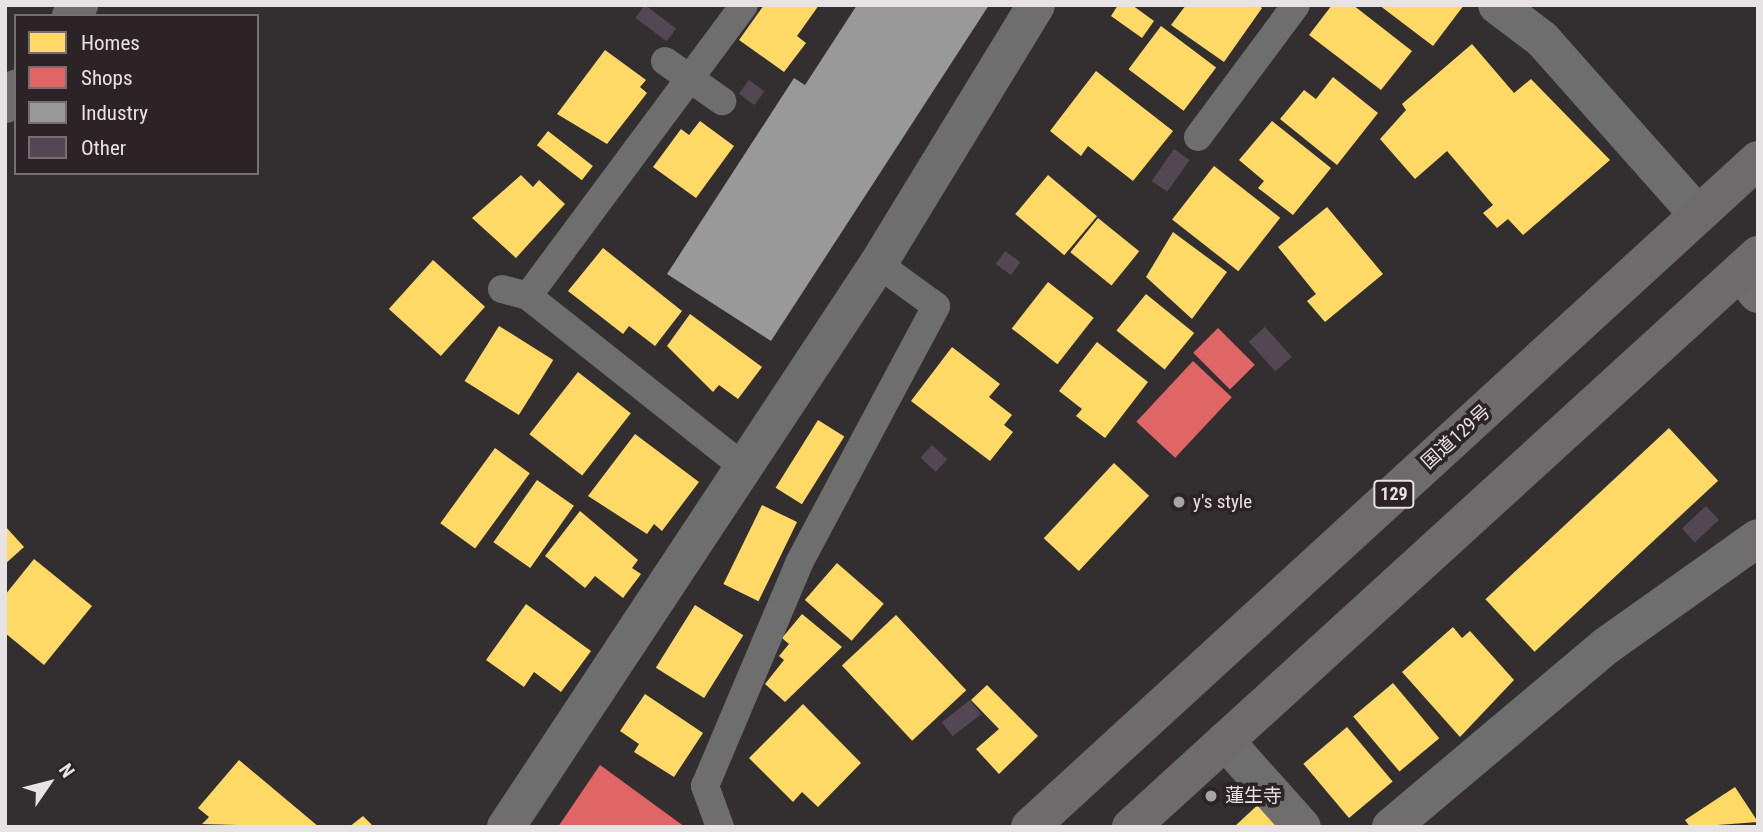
<!DOCTYPE html>
<html>
<head>
<meta charset="utf-8">
<style>
  body { margin:0 }
  #map { position:relative; width:1763px; height:832px; overflow:hidden; background:#332f31; font-family:"Roboto Condensed","Noto Sans JP",sans-serif }
  div>[style] { position:absolute }
  [style*='--x'] { left:calc(var(--x)*1px); top:calc(var(--y)*1px); width:calc(var(--w)*1px); rotate:calc(var(--a)*1deg) }
  .homes>* { inset:0; background:#ffd966; transform-origin:0 0 }
  .shops>* { inset:0; background:#e06666; transform-origin:0 0 }
  .industry>* { inset:0; background:#999 }
  .building>* { inset:0; background:#524753; transform-origin:0 0 }
  .lane>* { height:28px; margin:-14px; padding:0 14px; transform-origin:14px; border-radius:14px; background:#6f6e6e }
  .street>* { height:38px; margin:-19px; padding:0 19px; transform-origin:19px; border-radius:19px; background:#6f6e6e }
  .highway>* { height:38px; margin:-19px; padding:0 19px; transform-origin:19px; border-radius:19px; background:#6e6b6c }
  .dots>* { width:19px; height:19px; translate:-50% -50%; box-sizing:border-box; border:4px solid #2b2326; border-radius:50% }
  span { translate:-50% -50%; white-space:nowrap; text-align:center; line-height:1.15; -webkit-text-stroke:7px #2b2326; paint-order:stroke }
  .shield-label span { padding:2px 5px; background:#2b2326; border:2px solid; border-radius:5px; -webkit-text-stroke-width:0 }
  .shield-label { font-size:18px; color:#e7e2e4; font-weight:700 }
  .street-label { font-size:19px; color:#e7e2e4 }
  .poi-label { font-size:19px; color:#e7e2e4 }
  .left { translate:0 -50%; text-align:left }
  .frame { position:absolute; inset:0; border:7px solid #e7e2e4; pointer-events:none }
  .legend { position:absolute; left:14px; top:14px; width:245px; height:161px; box-sizing:border-box; background:#2b2326; border:2px solid #766f72; margin:0; padding:9px 12px; list-style:none; font-size:21px; color:#e7e2e4 }
  .legend li { display:flex; align-items:center; gap:14px; height:35px }
  .legend b { width:35px; border:2px solid #766f72 }
  .north { position:absolute; left:14px; top:748px; width:70px; height:70px; -webkit-text-stroke:5px #2b2326; paint-order:stroke; rotate:55deg; font-size:19px; font-weight:700; line-height:28px; text-align:center; color:#e7e2e4 }
  .north::after { content:''; display:block; margin:auto; width:24px; height:32px; background:#e7e2e4; clip-path:polygon(50% 0,100% 100%,50% 72%,0 100%) }
</style>
</head>
<body>
<div id="map">
  <div class="homes">
    <div style="clip-path:polygon(764px 5px,819px 5px,797px 36px,806px 43px,784px 72px,739px 40px)"></div>
    <div style="clip-path:polygon(1118px 5px,1132px 5px,1154px 21px,1142px 38px,1111px 16px)"></div>
    <div style="clip-path:polygon(1186px 5px,1258px 5px,1262px 8px,1224px 62px,1171px 25px)"></div>
    <div style="clip-path:polygon(1332px 5px,1353px 5px,1412px 51px,1381px 90px,1309px 35px)"></div>
    <div style="clip-path:polygon(1379px 5px,1464px 5px,1433px 46px)"></div>
    <div style="left:1161px;top:26px;width:69px;height:54px;rotate:37deg"></div>
    <div style="clip-path:polygon(1472px 44px,1514px 93px,1531px 79px,1610px 160px,1523px 235px,1508px 219px,1497px 228px,1483px 213px,1493px 205px,1447px 151px,1415px 179px,1380px 139px,1406px 110px,1402px 104px)"></div>
    <div style="clip-path:polygon(605px 50px,646px 80px,640px 87px,647px 93px,607px 144px,557px 114px)"></div>
    <div style="clip-path:polygon(1096px 71px,1173px 131px,1133px 181px,1088px 146px,1081px 156px,1050px 131px)"></div>
    <div style="clip-path:polygon(1333px 77px,1378px 113px,1337px 165px,1280px 119px,1304px 90px,1316px 99px)"></div>
    <div style="clip-path:polygon(700px 121px,734px 146px,696px 198px,653px 167px,681px 129px,689px 135px)"></div>
    <div style="clip-path:polygon(1272px 121px,1331px 168px,1293px 215px,1258px 188px,1264px 181px,1239px 160px)"></div>
    <div style="left:548px;top:131px;width:57px;height:18px;rotate:38deg"></div>
    <div style="left:1214px;top:166px;width:84px;height:68px;rotate:38deg"></div>
    <div style="clip-path:polygon(521px 175px,533px 187px,539px 180px,565px 204px,516px 258px,472px 218px)"></div>
    <div style="left:1048px;top:175px;width:64px;height:51px;rotate:40deg"></div>
    <div style="clip-path:polygon(1327px 207px,1383px 274px,1325px 322px,1307px 301px,1316px 294px,1278px 247px)"></div>
    <div style="left:1098px;top:218px;width:53px;height:44px;rotate:39deg"></div>
    <div style="clip-path:polygon(1173px 232px,1227px 272px,1192px 319px,1146px 277px)"></div>
    <div style="clip-path:polygon(603px 248px,682px 311px,655px 346px,629px 326px,623px 334px,568px 291px)"></div>
    <div style="left:433px;top:260px;width:70px;height:66px;rotate:42deg"></div>
    <div style="left:1048px;top:282px;width:58px;height:59px;rotate:38deg"></div>
    <div style="left:1146px;top:294px;width:62px;height:47px;rotate:39deg"></div>
    <div style="clip-path:polygon(690px 314px,762px 367px,738px 399px,719px 385px,713px 392px,667px 346px)"></div>
    <div style="left:499px;top:326px;width:64px;height:65px;rotate:32deg"></div>
    <div style="clip-path:polygon(1097px 342px,1148px 382px,1105px 438px,1076px 416px,1082px 409px,1059px 391px)"></div>
    <div style="clip-path:polygon(952px 347px,1000px 384px,989px 397px,1012px 415px,1004px 425px,1013px 432px,990px 461px,911px 401px)"></div>
    <div style="left:578px;top:372px;width:67px;height:79px;rotate:38deg"></div>
    <div style="left:818px;top:420px;width:31px;height:80px;rotate:32deg"></div>
    <div style="left:1669px;top:428px;width:72px;height:251px;rotate:47deg"></div>
    <div style="clip-path:polygon(635px 434px,699px 482px,662px 531px,654px 524px,647px 534px,588px 496px)"></div>
    <div style="left:495px;top:448px;width:43px;height:93px;rotate:36deg"></div>
    <div style="left:1114px;top:463px;width:48px;height:103px;rotate:43deg"></div>
    <div style="left:537px;top:480px;width:45px;height:76px;rotate:35deg"></div>
    <div style="left:762px;top:505px;width:39px;height:88px;rotate:26deg"></div>
    <div style="clip-path:polygon(580px 511px,638px 560px,632px 568px,641px 574px,623px 598px,595px 576px,585px 588px,545px 556px)"></div>
    <div style="clip-path:polygon(5px 526px,24px 547px,5px 564px)"></div>
    <div style="clip-path:polygon(34px 559px,92px 606px,44px 665px,5px 633px,5px 595px)"></div>
    <div style="left:837px;top:563px;width:62px;height:49px;rotate:41deg"></div>
    <div style="clip-path:polygon(526px 604px,591px 651px,561px 692px,534px 672px,524px 687px,486px 660px)"></div>
    <div style="left:695px;top:605px;width:57px;height:74px;rotate:32deg"></div>
    <div style="clip-path:polygon(802px 614px,842px 647px,785px 702px,765px 684px,784px 660px,779px 656px,789px 644px,782px 638px)"></div>
    <div style="left:896px;top:615px;width:103px;height:74px;rotate:47deg"></div>
    <div style="clip-path:polygon(1453px 627px,1462px 638px,1470px 631px,1514px 680px,1460px 737px,1402px 672px)"></div>
    <div style="left:1393px;top:683px;width:72px;height:52px;rotate:50deg"></div>
    <div style="clip-path:polygon(987px 685px,1038px 736px,999px 774px,976px 749px,999px 729px,971px 700px)"></div>
    <div style="clip-path:polygon(645px 694px,703px 733px,674px 777px,634px 752px,639px 744px,620px 731px)"></div>
    <div style="clip-path:polygon(803px 704px,861px 763px,818px 807px,802px 792px,793px 802px,749px 758px)"></div>
    <div style="left:1347px;top:727px;width:71px;height:57px;rotate:50deg"></div>
    <div style="clip-path:polygon(239px 760px,319px 827px,202px 824px,209px 817px,198px 808px)"></div>
    <div style="clip-path:polygon(1735px 787px,1758px 822px,1690px 827px,1685px 820px)"></div>
    <div style="clip-path:polygon(1263px 800px,1288px 827px,1234px 827px)"></div>
    <div style="clip-path:polygon(363px 816px,374px 827px,349px 827px)"></div>
  </div>
  <div class="shops">
    <div style="left:1218px;top:328px;width:52px;height:35px;rotate:45deg"></div>
    <div style="left:1193px;top:361px;width:53px;height:83px;rotate:43deg"></div>
    <div style="clip-path:polygon(600px 765px,685px 827px,558px 827px)"></div>
  </div>
  <div class="industry">
    <div style="clip-path:polygon(857px 5px,989px 5px,771px 341px,667px 274px,794px 78px,805px 85px)"></div>
  </div>
  <div class="building">
    <div style="left:645px;top:5px;width:39px;height:16px;rotate:37deg"></div>
    <div style="left:749px;top:80px;width:19px;height:17px;rotate:36deg"></div>
    <div style="left:1174px;top:149px;width:19px;height:39px;rotate:35deg"></div>
    <div style="left:1005px;top:251px;width:19px;height:16px;rotate:36deg"></div>
    <div style="left:1265px;top:327px;width:40px;height:22px;rotate:48deg"></div>
    <div style="left:932px;top:445px;width:21px;height:17px;rotate:43deg"></div>
    <div style="left:1706px;top:506px;width:19px;height:33px;rotate:47deg"></div>
    <div style="left:970px;top:700px;width:18px;height:36px;rotate:52deg"></div>
  </div>
  <div class="lane">
    <div style="--x:665;--y:61;--w:70;--a:35.1"></div>
    <div style="--x:1198;--y:137;--w:164;--a:-53.4"></div>
    <div style="--x:502;--y:289;--w:27;--a:15"></div>
    <div style="--x:741;--y:465;--w:272;--a:-141.6"></div>
    <div style="--x:528;--y:296;--w:362;--a:-53.4"></div>
    <div style="--x:720;--y:827;--w:44;--a:-110.1"></div>
    <div style="--x:705;--y:786;--w:242;--a:-67.1"></div>
    <div style="--x:799;--y:563;--w:291;--a:-61.9"></div>
    <div style="--x:936;--y:306;--w:72;--a:-144.1"></div>
  </div>
  <div class="street">
    <div style="--x:1497;--y:5;--w:56;--a:37.1"></div>
    <div style="--x:1542;--y:39;--w:235;--a:48.4"></div>
    <div style="--x:71;--y:16;--w:14;--a:-54"></div>
    <div style="--x:5;--y:104;--w:19;--a:-54"></div>
    <div style="--x:1740;--y:272;--w:28;--a:51"></div>
    <div style="--x:1225;--y:741;--w:115;--a:48.2"></div>
    <div style="--x:506;--y:827;--w:675;--a:-56.55"></div>
    <div style="--x:878;--y:264;--w:303;--a:-58.6"></div>
    <div style="--x:1391;--y:827;--w:281;--a:-40.1"></div>
    <div style="--x:1606;--y:646;--w:186;--a:-35.4"></div>
  </div>
  <div class="highway">
    <div style="--x:1030;--y:827;--w:987;--a:-42.5"></div>
    <div style="--x:1131;--y:827;--w:849;--a:-42.37"></div>
  </div>
  <div class="dots">
    <div style="left:1179px;top:502px;background:#a8a3a5"></div>
    <div style="left:1211px;top:796px;background:#a8a3a5"></div>
  </div>
  <div class="shield-label">
    <span style="left:1394px;top:494px">129</span>
  </div>
  <div class="street-label">
    <span style="left:1456px;top:437px;rotate:-42deg">国道129号</span>
  </div>
  <div class="poi-label">
    <span class="left" style="left:1193px;top:502px">y's style</span>
    <span class="left" style="left:1225px;top:796px">蓮生寺</span>
  </div>
  <div class="frame"></div>
  <ul class="legend">
  <li><b style="height:19px;background:#ffd966"></b>Homes</li>
  <li><b style="height:19px;background:#e06666"></b>Shops</li>
  <li><b style="height:19px;background:#999"></b>Industry</li>
  <li><b style="height:19px;background:#524753"></b>Other</li>
  </ul>
  <div class="north">N</div>
</div>
</body>
</html>
